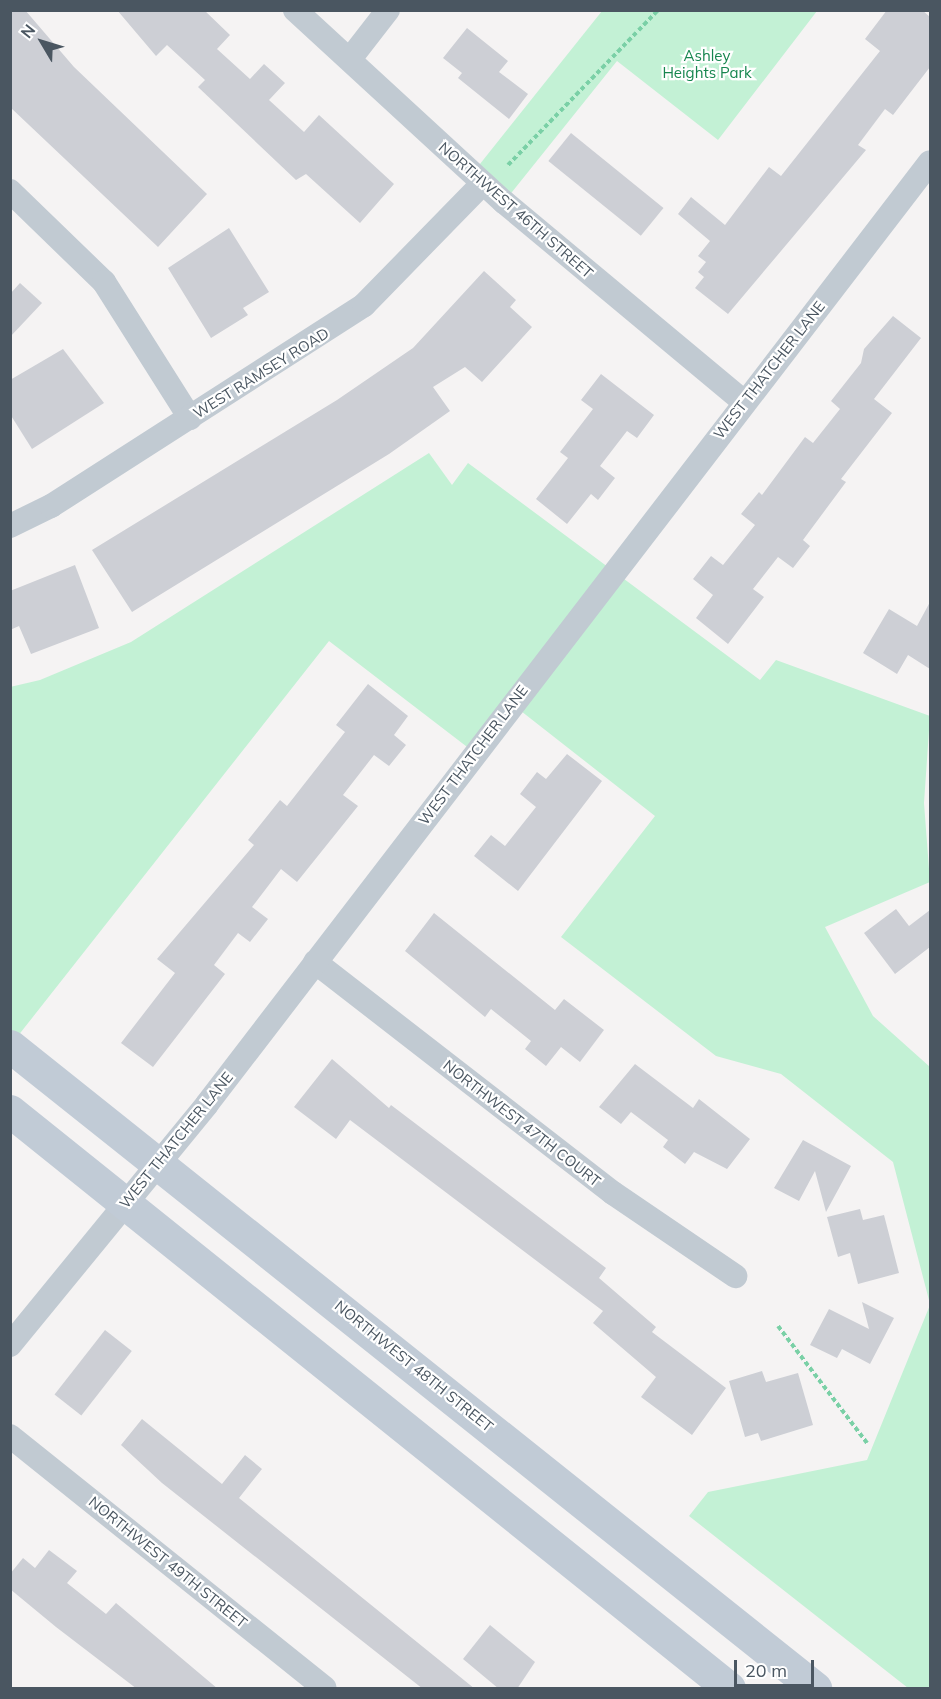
<!DOCTYPE html>
<html>
<head>
<meta charset="utf-8">
<style>
  body { margin:0 }
  #map { position:relative; width:941px; height:1699px; overflow:hidden; background:#f5f3f3; font-family:Mulish,sans-serif }
  div>[style] { position:absolute }
  [style*='--x'] { left:calc(var(--x)*1px); top:calc(var(--y)*1px); width:calc(var(--w)*1px); rotate:calc(var(--a)*1deg) }
  .green>* { inset:0; background:#c3f1d5 }
  .building>* { inset:0; background:#cdcfd5; transform-origin:0 0 }
  .path>* { height:4px; margin-top:-2px; transform-origin:0; background:repeating-linear-gradient(90deg,#7ad0a6 0 4.5px,transparent 0 7.5px) }
  .street>* { height:24px; margin:-12px; padding:0 12px; transform-origin:12px; border-radius:12px; background:#c1cad2 }
  .secondary>* { height:33px; margin:-16.5px; padding:0 16.5px; transform-origin:16.5px; border-radius:16.5px; background:#c1cbd6 }
  span { translate:-50% -50%; white-space:nowrap; text-align:center; line-height:1.15; -webkit-text-stroke:4.5px #fff; paint-order:stroke }
  .park-label { font-size:15px; color:#17864f }
  .street-label { font-size:15px; color:#4a5661 }
  .frame { position:absolute; inset:0; border:12px solid #4a5661; pointer-events:none }
  .north { position:absolute; left:12px; top:12px; width:60px; height:60px; -webkit-text-stroke:4px #fff; paint-order:stroke; rotate:308deg; font-size:16px; font-weight:700; line-height:24px; text-align:center; color:#4a5661 }
  .north::after { content:''; display:block; margin:auto; width:21px; height:27px; background:#4a5661; clip-path:polygon(50% 0,100% 100%,50% 72%,0 100%) }
  .scale { position:absolute; left:734px; top:1660px; width:80px; height:27px; box-sizing:border-box; border:3px solid #4a5661; border-top:0; padding-left:8px; font-size:18px; line-height:21px; white-space:nowrap; color:#4a5661; -webkit-text-stroke:4px #fff; paint-order:stroke }
</style>
</head>
<body>
<div id="map">
  <div class="green">
    <div style="clip-path:polygon(602px 11px,817px 11px,718px 140px,617px 61px,504px 202px,472px 174px)"></div>
    <div style="clip-path:polygon(429px 453px,452px 485px,468px 463px,760px 680px,776px 660px,930px 716px,924px 803px,930px 882px,825px 927px,873px 1016px,930px 1067px,930px 1304px,893px 1162px,781px 1074px,716px 1056px,561px 937px,655px 816px,512px 704px,475px 753px,329px 641px,10px 1046px,10px 687px,40px 680px,131px 642px)"></div>
    <div style="clip-path:polygon(930px 1305px,930px 1688px,908px 1688px,689px 1516px,708px 1492px,867px 1460px)"></div>
  </div>
  <div class="building">
    <div style="clip-path:polygon(10px 10px,25px 10px,74px 67px,207px 194px,158px 247px,10px 107px)"></div>
    <div style="clip-path:polygon(117px 10px,204px 10px,230px 35px,217px 49px,250px 79px,264px 64px,285px 83px,269px 100px,304px 132px,319px 115px,394px 184px,360px 223px,306px 174px,296px 180px,198px 87px,205px 80px,167px 45px,156px 56px)"></div>
    <div style="clip-path:polygon(887px 10px,922px 10px,930px 17px,930px 67px,893px 115px,885px 109px,858px 145px,866px 150px,728px 314px,695px 288px,704px 277px,698px 272px,706px 262px,698px 256px,710px 241px,678px 214px,691px 197px,725px 225px,769px 167px,781px 176px,880px 51px,865px 39px)"></div>
    <div style="clip-path:polygon(467px 28px,508px 61px,499px 72px,528px 94px,509px 119px,458px 78px,462px 73px,443px 58px)"></div>
    <div style="left:571px;top:133px;width:119px;height:36px;rotate:39deg"></div>
    <div style="clip-path:polygon(229px 228px,269px 292px,243px 308px,248px 315px,211px 338px,168px 268px)"></div>
    <div style="clip-path:polygon(484px 271px,516px 300px,510px 307px,532px 327px,482px 382px,465px 367px,433px 387px,450px 411px,389px 454px,132px 612px,92px 550px,337px 400px,413px 348px)"></div>
    <div style="clip-path:polygon(20px 283px,42px 303px,10px 337px,10px 294px)"></div>
    <div style="clip-path:polygon(893px 316px,921px 338px,874px 399px,892px 413px,841px 479px,846px 482px,803px 540px,810px 546px,793px 568px,778px 557px,753px 589px,764px 597px,728px 644px,696px 618px,713px 595px,693px 579px,711px 556px,723px 565px,755px 525px,741px 514px,759px 492px,762px 495px,805px 437px,813px 443px,840px 409px,831px 401px,861px 363px,864px 349px)"></div>
    <div style="clip-path:polygon(63px 349px,104px 403px,32px 449px,10px 414px,10px 380px)"></div>
    <div style="clip-path:polygon(601px 374px,654px 415px,637px 438px,627px 431px,600px 466px,615px 478px,598px 500px,591px 494px,567px 524px,536px 499px,568px 458px,560px 452px,593px 409px,581px 400px)"></div>
    <div style="clip-path:polygon(75px 565px,99px 628px,31px 654px,19px 626px,10px 630px,10px 591px)"></div>
    <div style="clip-path:polygon(930px 602px,930px 669px,908px 655px,897px 674px,863px 653px,889px 609px,917px 626px)"></div>
    <div style="clip-path:polygon(368px 684px,408px 716px,394px 735px,406px 745px,389px 766px,374px 755px,343px 795px,358px 806px,297px 882px,281px 869px,252px 907px,268px 919px,250px 942px,238px 933px,214px 965px,225px 974px,153px 1067px,121px 1043px,175px 973px,157px 959px,254px 845px,248px 840px,280px 800px,287px 806px,345px 732px,336px 725px)"></div>
    <div style="clip-path:polygon(567px 754px,602px 781px,518px 891px,474px 856px,491px 835px,505px 846px,536px 807px,520px 794px,537px 772px,546px 779px)"></div>
    <div style="clip-path:polygon(896px 909px,909px 926px,930px 910px,930px 947px,895px 974px,864px 933px)"></div>
    <div style="clip-path:polygon(434px 913px,555px 1010px,564px 999px,604px 1030px,580px 1062px,561px 1047px,546px 1066px,525px 1049px,531px 1041px,491px 1009px,485px 1017px,405px 951px)"></div>
    <div style="clip-path:polygon(332px 1059px,389px 1108px,391px 1105px,606px 1268px,599px 1278px,656px 1327px,652px 1332px,726px 1388px,692px 1435px,641px 1397px,656px 1377px,593px 1323px,603px 1311px,350px 1120px,336px 1139px,294px 1107px)"></div>
    <div style="clip-path:polygon(635px 1064px,693px 1108px,699px 1099px,750px 1139px,727px 1169px,694px 1152px,685px 1164px,663px 1147px,668px 1140px,631px 1112px,621px 1124px,599px 1107px)"></div>
    <div style="clip-path:polygon(803px 1140px,851px 1166px,826px 1212px,815px 1171px,799px 1201px,774px 1188px)"></div>
    <div style="clip-path:polygon(860px 1209px,863px 1220px,884px 1215px,899px 1273px,858px 1284px,850px 1253px,838px 1257px,827px 1217px)"></div>
    <div style="clip-path:polygon(862px 1302px,894px 1318px,870px 1364px,842px 1349px,837px 1358px,810px 1345px,829px 1309px,869px 1329px)"></div>
    <div style="left:105px;top:1330px;width:34px;height:82px;rotate:38deg"></div>
    <div style="clip-path:polygon(762px 1371px,766px 1382px,798px 1373px,813px 1425px,761px 1441px,758px 1433px,745px 1437px,729px 1381px)"></div>
    <div style="clip-path:polygon(142px 1419px,222px 1484px,245px 1455px,262px 1469px,239px 1498px,475px 1689px,423px 1689px,162px 1483px,121px 1445px)"></div>
    <div style="clip-path:polygon(49px 1550px,77px 1571px,67px 1583px,106px 1614px,116px 1603px,218px 1689px,137px 1689px,56px 1627px,10px 1589px,10px 1574px,23px 1558px,35px 1568px)"></div>
    <div style="clip-path:polygon(490px 1625px,535px 1662px,517px 1689px,499px 1689px,463px 1659px)"></div>
  </div>
  <div class="path">
    <div style="--x:508;--y:165;--w:216;--a:-45.9"></div>
    <div style="--x:778;--y:1326;--w:147;--a:52.7"></div>
  </div>
  <div class="street">
    <div style="--x:295;--y:10;--w:284;--a:42.6"></div>
    <div style="--x:504;--y:202;--w:312;--a:39.8"></div>
    <div style="--x:350;--y:59;--w:62;--a:-52.2"></div>
    <div style="--x:10;--y:191;--w:131;--a:44.1"></div>
    <div style="--x:104;--y:282;--w:161;--a:57.7"></div>
    <div style="--x:10;--y:526;--w:46;--a:-26"></div>
    <div style="--x:51;--y:506;--w:372;--a:-32.7"></div>
    <div style="--x:364;--y:305;--w:170;--a:-45.7"></div>
    <div style="--x:315;--y:962;--w:377;--a:37.8"></div>
    <div style="--x:613;--y:1193;--w:148;--a:34.2"></div>
    <div style="--x:10;--y:1345;--w:311;--a:-50.7"></div>
    <div style="--x:207;--y:1104;--w:1187;--a:-52.49"></div>
    <div style="--x:10;--y:1436;--w:403;--a:38.7"></div>
  </div>
  <div class="secondary">
    <div style="--x:10;--y:1046;--w:1030;--a:38.57"></div>
    <div style="--x:10;--y:1111;--w:922;--a:38.75"></div>
  </div>
  <div class="park-label">
    <span style="left:707px;top:64px">Ashley<br>Heights Park</span>
  </div>
  <div class="street-label">
    <span style="left:516px;top:210px;rotate:41deg">NORTHWEST 46TH STREET</span>
    <span style="left:769px;top:370px;rotate:-52deg">WEST THATCHER LANE</span>
    <span style="left:261px;top:373px;rotate:-32deg">WEST RAMSEY ROAD</span>
    <span style="left:473px;top:755px;rotate:-53deg">WEST THATCHER LANE</span>
    <span style="left:522px;top:1123px;rotate:38deg">NORTHWEST 47TH COURT</span>
    <span style="left:176px;top:1140px;rotate:-51deg">WEST THATCHER LANE</span>
    <span style="left:414px;top:1366px;rotate:39deg">NORTHWEST 48TH STREET</span>
    <span style="left:168px;top:1562px;rotate:39deg">NORTHWEST 49TH STREET</span>
  </div>
  <div class="frame"></div>
  <div class="north">N</div>
  <div class="scale">20 m</div>
</div>
</body>
</html>
